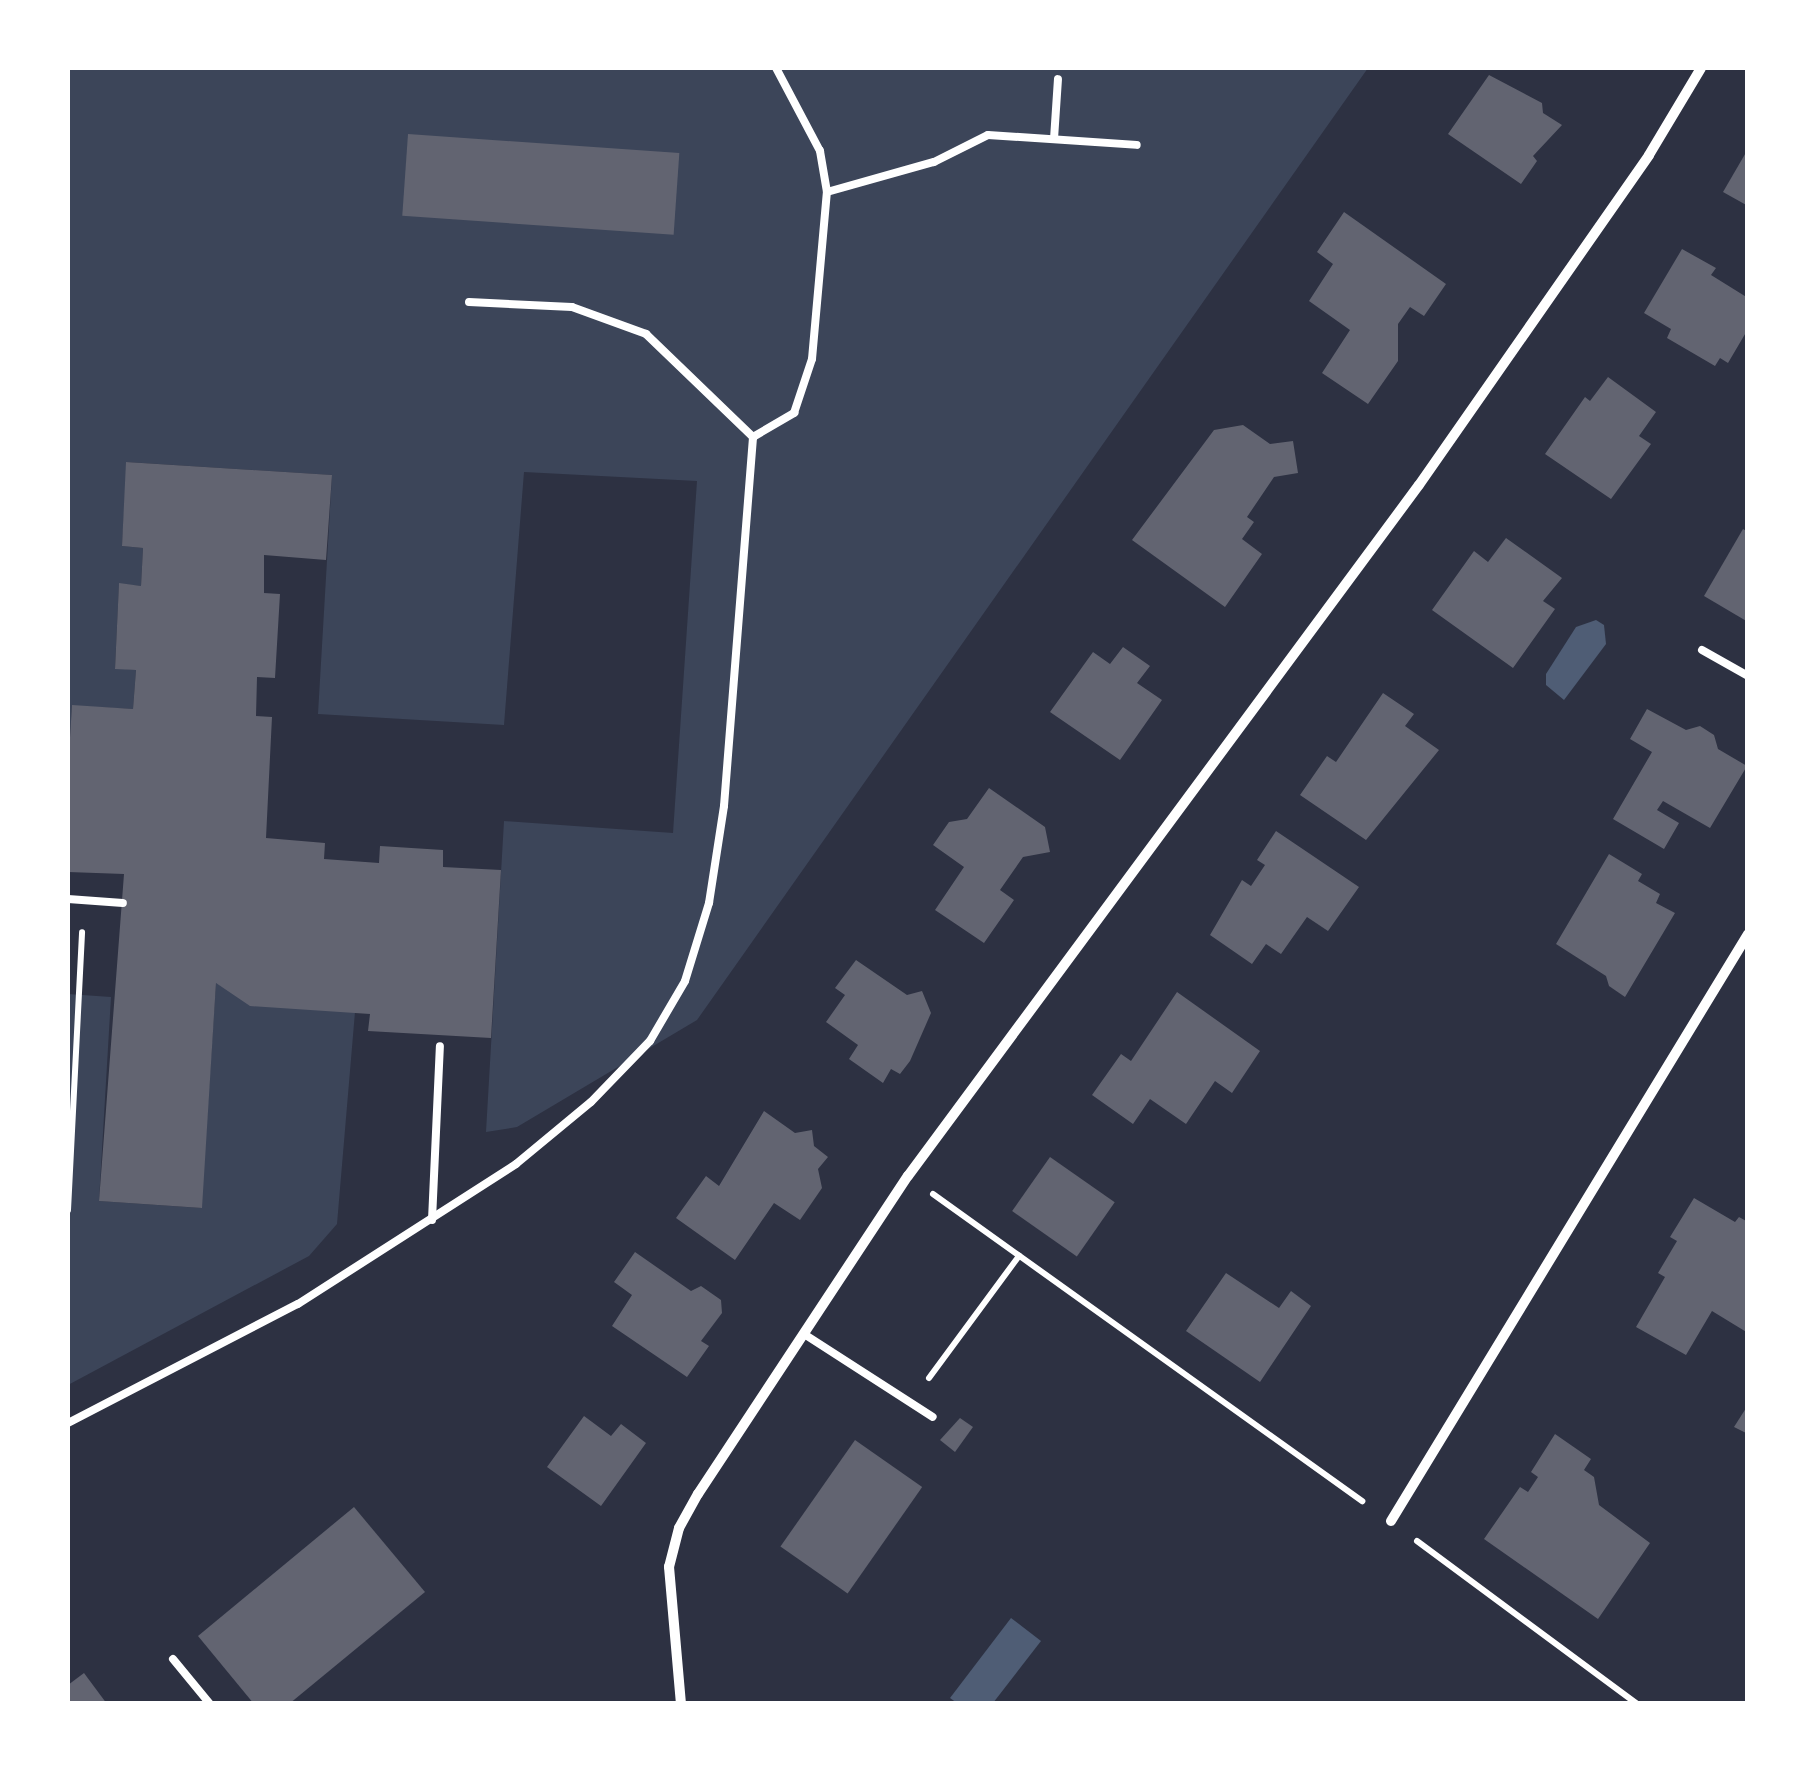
<!DOCTYPE html>
<html>
<head>
<meta charset="utf-8">
<style>
  body { margin:0 }
  #map { position:relative; width:1815px; height:1771px; overflow:hidden; background:#2d3142; font-family:"Asap Condensed",sans-serif }
  div>[style] { position:absolute }
  [style*='--x'] { left:calc(var(--x)*1px); top:calc(var(--y)*1px); width:calc(var(--w)*1px); rotate:calc(var(--a)*1deg) }
  .green>* { inset:0; background:#3c4559 }
  .water>* { inset:0; background:#4f5d75 }
  .building>* { inset:0; background:#626471; transform-origin:0 0 }
  .path>* { height:6px; margin:-3px; padding:0 3px; transform-origin:3px; border-radius:3px; background:#fff }
  .service>* { height:8px; margin:-4px; padding:0 4px; transform-origin:4px; border-radius:4px; background:#fff }
  .minor>* { height:10px; margin:-5px; padding:0 5px; transform-origin:5px; border-radius:5px; background:#fff }
  span { translate:-50% -50%; white-space:nowrap; text-align:center; line-height:1.15; -webkit-text-stroke:8px #fff; paint-order:stroke }
  .frame { position:absolute; inset:0; border:70px solid #fff; pointer-events:none }
</style>
</head>
<body>
<div id="map">
  <div class="green">
    <div style="clip-path:polygon(68px 68px,1368px 68px,697px 1020px,517px 1127px,486px 1132px,504px 821px,673px 833px,697px 481px,524px 472px,504px 725px,318px 714px,332px 475px,127px 462px,122px 546px,143px 548px,141px 586px,119px 584px,115px 668px,136px 670px,133px 709px,72px 706px,68px 769px)"></div>
    <div style="clip-path:polygon(216px 983px,355px 1012px,337px 1224px,309px 1256px,68px 1385px,68px 994px,111px 997px,99px 1201px,201px 1208px)"></div>
  </div>
  <div class="water">
    <div style="clip-path:polygon(1596px 620px,1604px 625px,1606px 644px,1564px 700px,1546px 685px,1546px 674px,1576px 627px)"></div>
    <div style="clip-path:polygon(1011px 1618px,1041px 1641px,993px 1703px,957px 1703px,950px 1698px)"></div>
  </div>
  <div class="building">
    <div style="clip-path:polygon(1489px 75px,1542px 103px,1543px 113px,1562px 125px,1533px 156px,1537px 161px,1521px 184px,1448px 134px)"></div>
    <div style="left:408px;top:134px;width:272px;height:82px;rotate:4deg"></div>
    <div style="clip-path:polygon(1748px 149px,1748px 206px,1723px 192px)"></div>
    <div style="clip-path:polygon(1344px 212px,1446px 284px,1424px 316px,1410px 307px,1398px 324px,1398px 361px,1368px 404px,1322px 373px,1350px 330px,1309px 301px,1333px 264px,1317px 252px)"></div>
    <div style="clip-path:polygon(1682px 249px,1716px 268px,1711px 275px,1748px 298px,1748px 329px,1728px 363px,1720px 358px,1715px 366px,1667px 338px,1671px 329px,1644px 313px)"></div>
    <div style="clip-path:polygon(1608px 377px,1656px 412px,1639px 436px,1651px 444px,1611px 499px,1545px 454px,1585px 397px,1590px 401px)"></div>
    <div style="clip-path:polygon(1243px 425px,1270px 444px,1293px 441px,1298px 473px,1274px 477px,1247px 517px,1254px 522px,1242px 539px,1262px 554px,1225px 607px,1132px 540px,1214px 430px)"></div>
    <div style="clip-path:polygon(126px 462px,332px 475px,326px 560px,264px 555px,264px 593px,280px 594px,275px 678px,257px 677px,256px 716px,272px 717px,266px 838px,325px 843px,324px 859px,379px 863px,380px 846px,443px 850px,443px 867px,501px 870px,491px 1038px,368px 1031px,370px 1014px,250px 1006px,216px 983px,202px 1208px,99px 1201px,124px 874px,68px 872px,68px 769px,72px 705px,133px 709px,136px 670px,115px 669px,119px 583px,141px 586px,143px 548px,122px 546px)"></div>
    <div style="clip-path:polygon(1743px 529px,1748px 532px,1748px 622px,1704px 596px)"></div>
    <div style="clip-path:polygon(1506px 538px,1562px 578px,1543px 601px,1555px 609px,1513px 668px,1432px 610px,1474px 551px,1488px 562px)"></div>
    <div style="clip-path:polygon(1123px 647px,1150px 666px,1137px 683px,1162px 700px,1120px 760px,1050px 712px,1093px 652px,1110px 664px)"></div>
    <div style="clip-path:polygon(1383px 693px,1414px 714px,1405px 726px,1439px 750px,1366px 840px,1300px 795px,1327px 756px,1336px 762px)"></div>
    <div style="clip-path:polygon(1647px 709px,1686px 730px,1700px 726px,1714px 735px,1718px 749px,1747px 766px,1710px 828px,1663px 801px,1657px 810px,1679px 823px,1664px 849px,1613px 819px,1652px 752px,1630px 739px)"></div>
    <div style="clip-path:polygon(989px 788px,1045px 827px,1050px 852px,1023px 857px,1000px 890px,1014px 900px,984px 943px,935px 910px,964px 867px,933px 845px,949px 822px,967px 819px)"></div>
    <div style="clip-path:polygon(1276px 831px,1359px 887px,1328px 931px,1307px 917px,1281px 954px,1266px 944px,1252px 964px,1210px 935px,1242px 880px,1251px 886px,1265px 865px,1257px 860px)"></div>
    <div style="clip-path:polygon(1609px 854px,1642px 874px,1638px 881px,1660px 894px,1656px 903px,1675px 913px,1625px 997px,1609px 986px,1606px 976px,1556px 944px)"></div>
    <div style="clip-path:polygon(856px 960px,907px 995px,922px 991px,931px 1013px,910px 1061px,900px 1074px,891px 1069px,883px 1083px,849px 1059px,858px 1045px,826px 1022px,845px 995px,835px 988px)"></div>
    <div style="clip-path:polygon(1177px 992px,1260px 1051px,1232px 1093px,1215px 1081px,1186px 1124px,1150px 1099px,1133px 1124px,1092px 1095px,1121px 1054px,1131px 1061px)"></div>
    <div style="clip-path:polygon(764px 1111px,795px 1133px,812px 1130px,814px 1146px,828px 1157px,818px 1169px,822px 1188px,800px 1220px,774px 1203px,735px 1260px,676px 1218px,706px 1176px,719px 1186px)"></div>
    <div style="left:1050px;top:1157px;width:79px;height:66px;rotate:35deg"></div>
    <div style="clip-path:polygon(1694px 1198px,1735px 1222px,1739px 1217px,1748px 1222px,1748px 1333px,1712px 1311px,1686px 1355px,1636px 1327px,1665px 1277px,1658px 1273px,1677px 1241px,1670px 1237px)"></div>
    <div style="clip-path:polygon(635px 1252px,691px 1291px,701px 1286px,721px 1300px,722px 1313px,701px 1341px,709px 1346px,687px 1377px,612px 1326px,632px 1295px,614px 1282px)"></div>
    <div style="clip-path:polygon(1226px 1273px,1279px 1308px,1291px 1291px,1311px 1306px,1260px 1382px,1186px 1331px)"></div>
    <div style="clip-path:polygon(1748px 1405px,1748px 1434px,1734px 1427px)"></div>
    <div style="clip-path:polygon(584px 1416px,611px 1436px,621px 1424px,646px 1443px,601px 1506px,547px 1467px)"></div>
    <div style="clip-path:polygon(960px 1418px,973px 1427px,955px 1452px,940px 1440px)"></div>
    <div style="clip-path:polygon(1555px 1434px,1591px 1459px,1584px 1470px,1594px 1477px,1599px 1505px,1650px 1543px,1598px 1619px,1484px 1539px,1520px 1487px,1528px 1492px,1538px 1477px,1531px 1472px)"></div>
    <div style="left:855px;top:1440px;width:82px;height:130px;rotate:35deg"></div>
    <div style="clip-path:polygon(354px 1507px,425px 1592px,289px 1704px,254px 1704px,198px 1636px)"></div>
    <div style="clip-path:polygon(84px 1673px,107px 1704px,68px 1704px,68px 1685px)"></div>
  </div>
  <div class="path">
    <div style="--x:933;--y:1194;--w:528;--a:35.59"></div>
    <div style="--x:68;--y:1210;--w:278;--a:-87.1"></div>
    <div style="--x:929;--y:1378;--w:152;--a:-53.6"></div>
    <div style="--x:1417;--y:1541;--w:274;--a:36.5"></div>
  </div>
  <div class="service">
    <div style="--x:1054;--y:139;--w:60;--a:-86.2"></div>
    <div style="--x:827;--y:192;--w:111;--a:-15.7"></div>
    <div style="--x:934;--y:162;--w:60;--a:-26.6"></div>
    <div style="--x:988;--y:135;--w:149;--a:3.8"></div>
    <div style="--x:469;--y:302;--w:103;--a:2.8"></div>
    <div style="--x:572;--y:307;--w:79;--a:20"></div>
    <div style="--x:646;--y:334;--w:149;--a:43.9"></div>
    <div style="--x:1702;--y:650;--w:53;--a:29.5"></div>
    <div style="--x:68;--y:899;--w:55;--a:4.2"></div>
    <div style="--x:432;--y:1220;--w:174;--a:-87.4"></div>
    <div style="--x:804;--y:1334;--w:153;--a:32.8"></div>
    <div style="--x:68;--y:1423;--w:259;--a:-27.4"></div>
    <div style="--x:298;--y:1304;--w:259;--a:-32.7"></div>
    <div style="--x:516;--y:1164;--w:97;--a:-39.6"></div>
    <div style="--x:591;--y:1102;--w:85;--a:-46"></div>
    <div style="--x:650;--y:1041;--w:69;--a:-59.7"></div>
    <div style="--x:685;--y:981;--w:82;--a:-72.9"></div>
    <div style="--x:709;--y:903;--w:98;--a:-81.2"></div>
    <div style="--x:724;--y:806;--w:370;--a:-85.5"></div>
    <div style="--x:753;--y:437;--w:48;--a:-30.3"></div>
    <div style="--x:794;--y:413;--w:57;--a:-71.6"></div>
    <div style="--x:812;--y:359;--w:168;--a:-84.9"></div>
    <div style="--x:827;--y:192;--w:42;--a:-99.7"></div>
    <div style="--x:820;--y:151;--w:94;--a:-117.9"></div>
    <div style="--x:173;--y:1659;--w:58;--a:50.6"></div>
  </div>
  <div class="minor">
    <div style="--x:1391;--y:1521;--w:687;--a:-58.69"></div>
    <div style="--x:681;--y:1704;--w:138;--a:-95"></div>
    <div style="--x:669;--y:1567;--w:40;--a:-75.6"></div>
    <div style="--x:679;--y:1528;--w:39;--a:-61"></div>
    <div style="--x:698;--y:1494;--w:381;--a:-56.6"></div>
    <div style="--x:908;--y:1176;--w:859;--a:-53.52"></div>
    <div style="--x:1419;--y:485;--w:402;--a:-55.1"></div>
    <div style="--x:1649;--y:155;--w:101;--a:-59.1"></div>
  </div>
  <div class="frame"></div>
</div>
</body>
</html>
